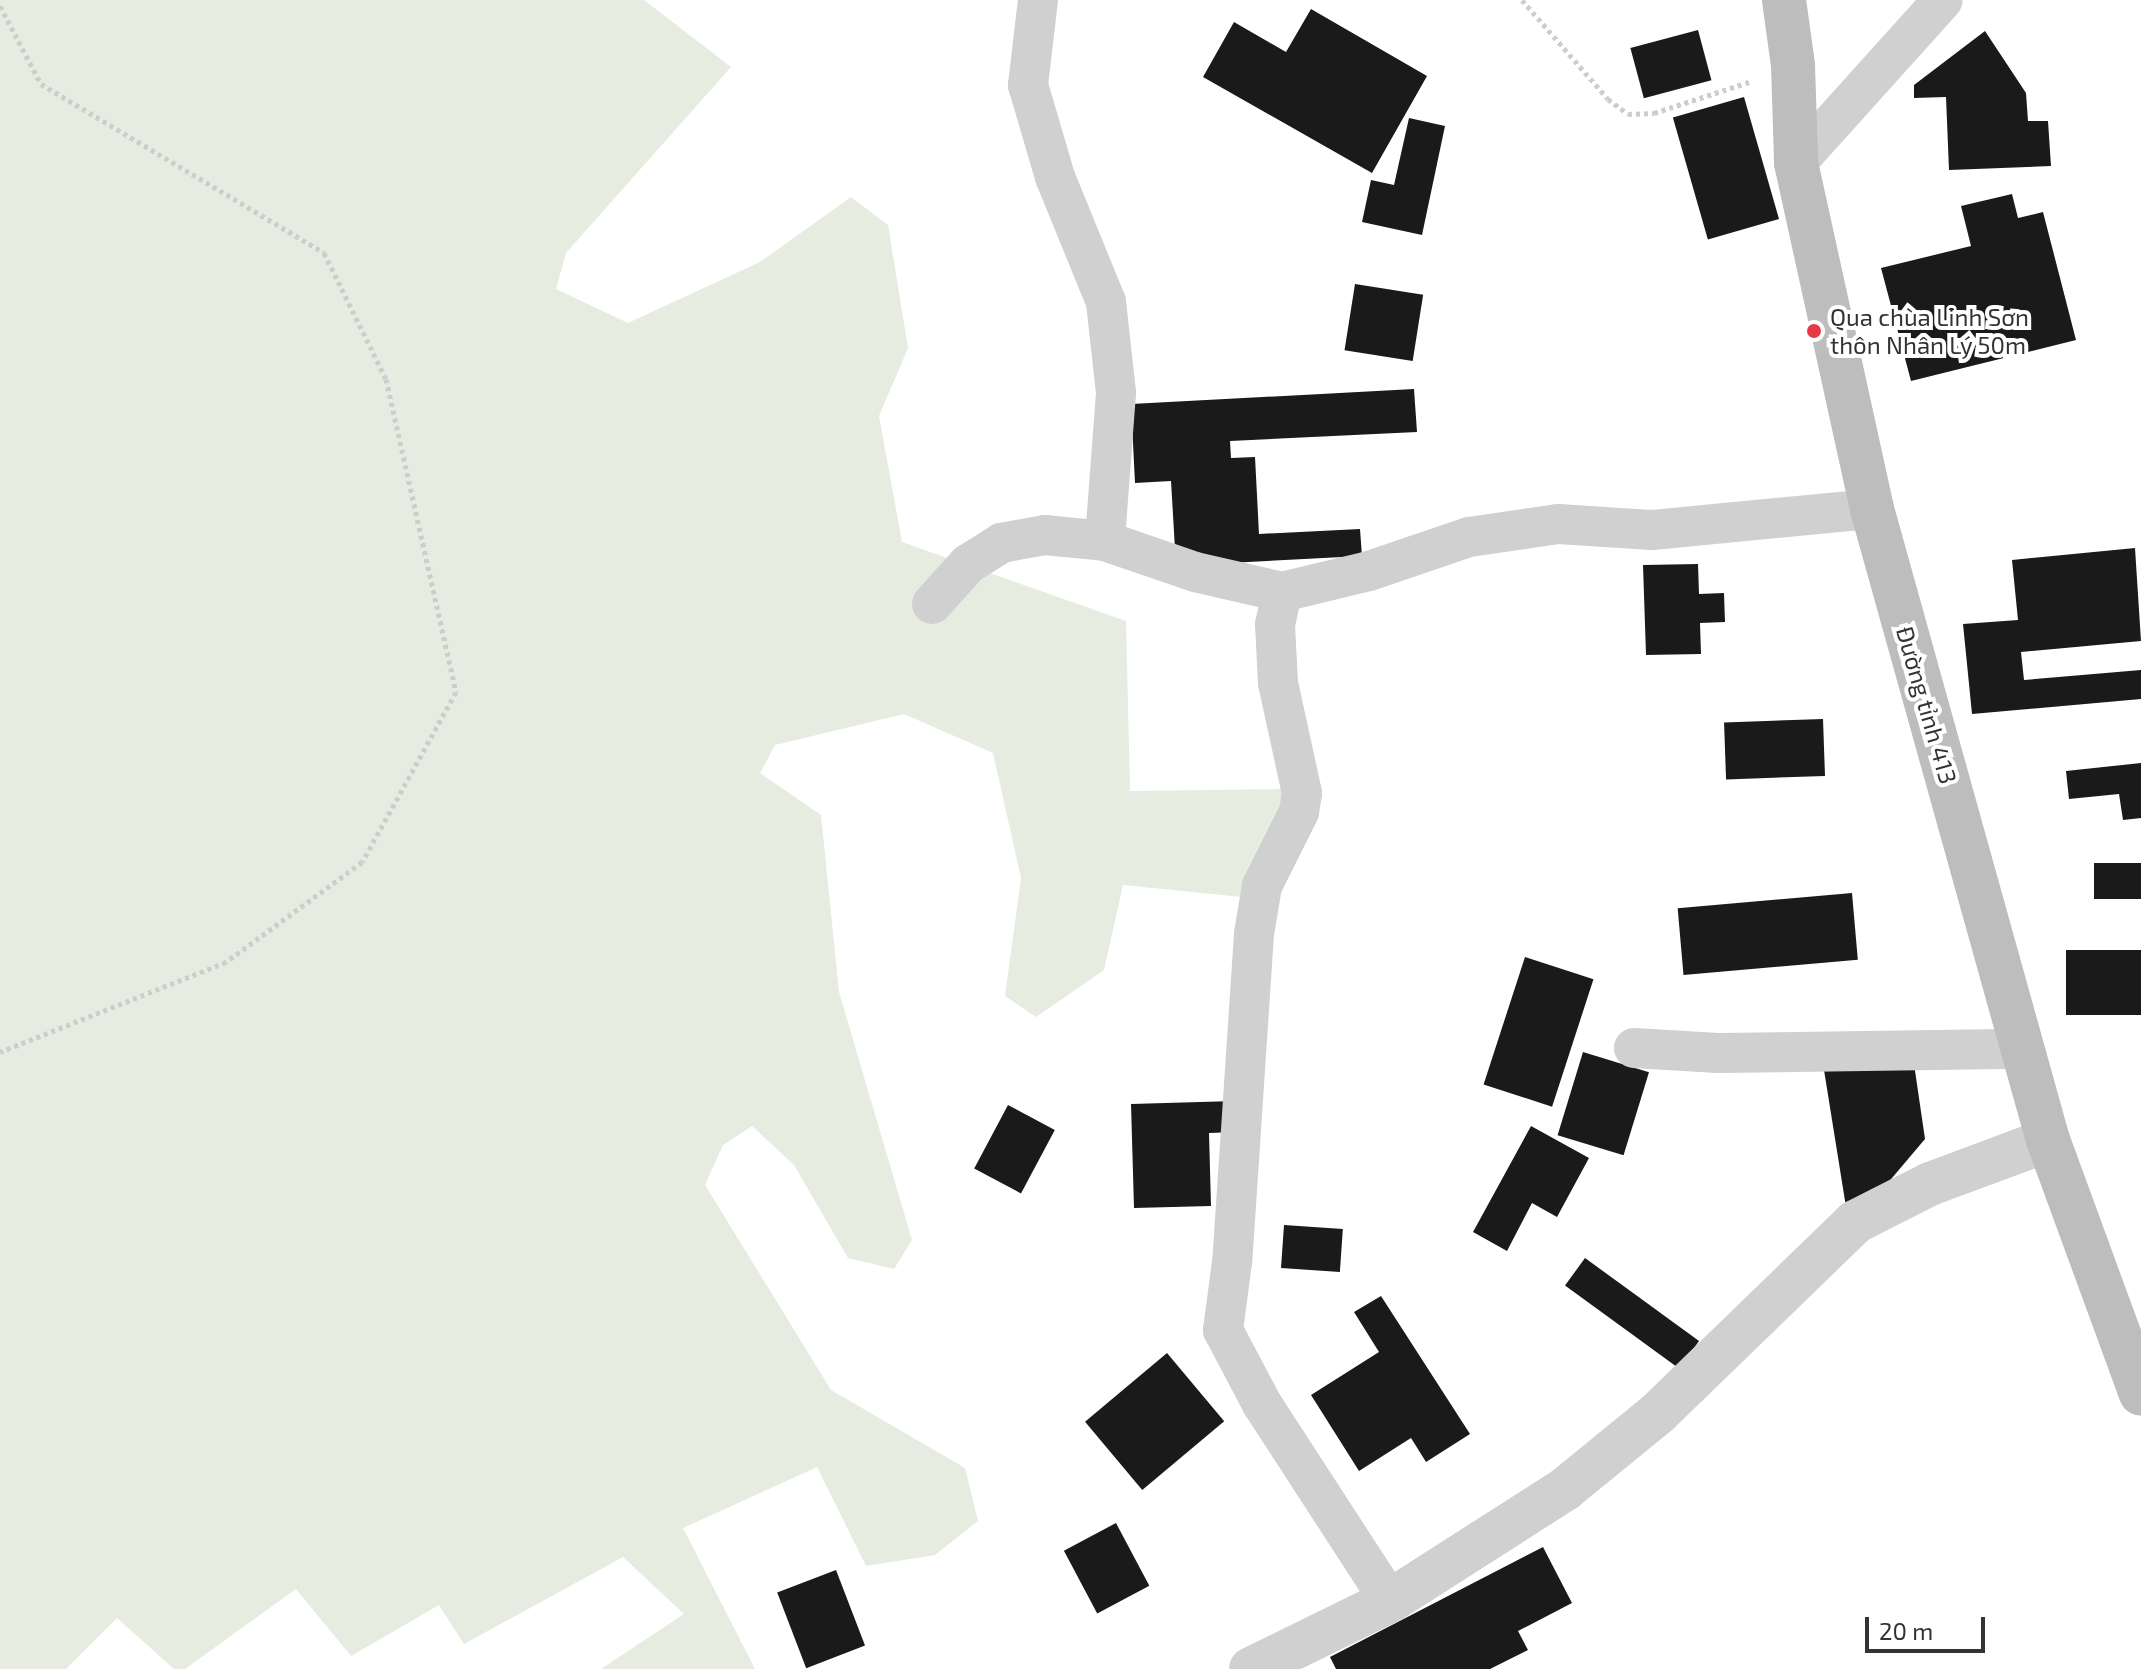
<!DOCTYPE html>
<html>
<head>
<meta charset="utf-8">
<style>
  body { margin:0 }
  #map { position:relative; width:2141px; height:1669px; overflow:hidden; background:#fff; font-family:"Exo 2",sans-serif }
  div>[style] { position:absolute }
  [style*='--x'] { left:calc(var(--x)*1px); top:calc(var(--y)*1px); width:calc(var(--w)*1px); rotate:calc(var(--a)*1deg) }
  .green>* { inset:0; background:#e6ecdf }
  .building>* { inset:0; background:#1a1a1a; transform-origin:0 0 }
  .path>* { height:5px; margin-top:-2.5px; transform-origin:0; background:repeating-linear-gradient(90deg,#cdcdcd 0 4px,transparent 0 8px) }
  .minor>* { height:40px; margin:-20px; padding:0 20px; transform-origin:20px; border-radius:20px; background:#d0d0d0 }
  .tertiary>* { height:44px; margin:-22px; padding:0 22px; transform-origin:22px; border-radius:22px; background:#d0d0d0 }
  .secondary>* { height:44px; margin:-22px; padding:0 22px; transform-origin:22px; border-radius:22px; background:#bdbdbd }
  .dots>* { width:22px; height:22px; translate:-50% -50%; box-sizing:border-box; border:4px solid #fff; border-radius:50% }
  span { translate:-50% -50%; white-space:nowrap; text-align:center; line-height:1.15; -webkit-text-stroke:8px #fff; paint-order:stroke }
  .poi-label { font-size:24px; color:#333 }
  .left { translate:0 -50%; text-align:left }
  .street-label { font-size:24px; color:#333 }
  .scale { position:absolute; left:1865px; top:1617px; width:120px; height:36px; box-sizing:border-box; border:4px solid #333; border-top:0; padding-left:10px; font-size:24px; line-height:28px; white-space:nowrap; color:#333; -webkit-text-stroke:6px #fff; paint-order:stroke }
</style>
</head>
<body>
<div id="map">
  <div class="green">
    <div style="clip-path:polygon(0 0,644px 0,731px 67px,566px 253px,556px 289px,628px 323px,760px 262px,851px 197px,888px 225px,908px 348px,879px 416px,902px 542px,1126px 621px,1130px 791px,1288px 789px,1242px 897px,1123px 885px,1104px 970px,1036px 1017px,1005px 996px,1021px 878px,993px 753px,904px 714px,775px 745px,760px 773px,821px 815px,839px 992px,912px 1240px,894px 1269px,848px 1258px,794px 1165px,752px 1126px,723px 1145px,705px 1185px,831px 1390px,965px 1468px,978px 1521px,935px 1555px,866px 1566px,817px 1467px,683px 1528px,755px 1669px,601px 1669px,684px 1614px,623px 1557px,464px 1644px,439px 1605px,351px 1656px,296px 1589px,185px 1669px,174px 1669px,117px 1618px,66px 1669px,0 1669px)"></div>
  </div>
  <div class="building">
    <div style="clip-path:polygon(1311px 9px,1427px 76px,1372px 173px,1203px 77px,1234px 22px,1286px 52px)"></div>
    <div style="left:1698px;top:30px;width:52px;height:70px;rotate:75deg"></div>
    <div style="clip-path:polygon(1985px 31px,2026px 93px,2028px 121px,2048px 121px,2051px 166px,1949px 170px,1946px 97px,1914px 98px,1914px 85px)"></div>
    <div style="left:1744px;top:97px;width:127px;height:74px;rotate:74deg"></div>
    <div style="clip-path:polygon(1409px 118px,1445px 126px,1422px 235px,1362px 222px,1371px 180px,1394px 185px)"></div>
    <div style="clip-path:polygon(2012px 194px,2018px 218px,2043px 212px,2076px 340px,1911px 381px,1881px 268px,1971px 246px,1961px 206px)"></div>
    <div style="left:1355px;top:284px;width:69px;height:67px;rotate:9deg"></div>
    <div style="clip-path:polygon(1414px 389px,1417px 432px,1230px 441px,1231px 458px,1255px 457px,1259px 534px,1360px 529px,1362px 556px,1210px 564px,1175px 549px,1171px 481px,1135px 483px,1131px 404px)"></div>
    <div style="clip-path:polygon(2135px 548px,2141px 641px,2021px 652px,2024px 680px,2141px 670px,2141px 699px,1972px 714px,1963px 624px,2018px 620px,2012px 560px)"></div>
    <div style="clip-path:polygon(1698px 564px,1699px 594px,1724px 593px,1725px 622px,1700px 623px,1701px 654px,1646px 655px,1643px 565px)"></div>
    <div style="left:1823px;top:719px;width:57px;height:99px;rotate:88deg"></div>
    <div style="clip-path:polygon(2141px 763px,2141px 818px,2123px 820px,2119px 794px,2069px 799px,2066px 771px)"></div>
    <div style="left:2141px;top:863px;width:36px;height:47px;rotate:90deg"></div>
    <div style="left:1852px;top:893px;width:67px;height:175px;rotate:85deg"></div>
    <div style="left:2141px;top:950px;width:65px;height:75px;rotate:90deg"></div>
    <div style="left:1525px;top:957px;width:72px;height:134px;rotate:18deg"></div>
    <div style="left:1583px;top:1052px;width:69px;height:87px;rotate:17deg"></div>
    <div style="clip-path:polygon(1913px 1057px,1925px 1139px,1870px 1204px,1846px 1207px,1824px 1070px)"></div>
    <div style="clip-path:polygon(1235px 1101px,1236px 1132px,1209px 1133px,1211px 1206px,1134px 1208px,1131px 1104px)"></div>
    <div style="left:1008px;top:1105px;width:53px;height:72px;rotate:28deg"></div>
    <div style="clip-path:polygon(1531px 1126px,1589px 1158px,1557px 1217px,1532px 1203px,1507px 1251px,1473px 1232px)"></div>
    <div style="left:1284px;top:1225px;width:59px;height:43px;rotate:4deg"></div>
    <div style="left:1585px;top:1258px;width:141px;height:34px;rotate:36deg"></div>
    <div style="clip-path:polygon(1381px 1296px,1470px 1434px,1426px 1462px,1411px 1438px,1359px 1471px,1311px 1395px,1379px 1352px,1354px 1312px)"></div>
    <div style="left:1167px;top:1353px;width:89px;height:107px;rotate:50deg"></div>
    <div style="left:1116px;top:1523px;width:71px;height:59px;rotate:62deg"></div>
    <div style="clip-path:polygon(1543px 1547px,1572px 1603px,1518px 1631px,1528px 1650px,1490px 1669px,1336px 1669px,1330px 1657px)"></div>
    <div style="left:836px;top:1570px;width:81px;height:63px;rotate:69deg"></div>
  </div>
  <div class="path">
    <div style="--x:1522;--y:0;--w:131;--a:49"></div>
    <div style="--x:1608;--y:99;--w:25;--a:37"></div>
    <div style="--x:1628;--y:114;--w:26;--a:-2"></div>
    <div style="--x:1654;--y:113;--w:103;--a:-18.1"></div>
    <div style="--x:0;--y:6;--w:88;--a:62.3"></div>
    <div style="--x:41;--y:84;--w:330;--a:30.8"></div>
    <div style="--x:324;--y:253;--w:140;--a:63.8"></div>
    <div style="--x:386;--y:379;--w:321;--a:77.4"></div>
    <div style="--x:456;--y:692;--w:194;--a:118.9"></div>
    <div style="--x:362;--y:862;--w:169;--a:143.7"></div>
    <div style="--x:226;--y:962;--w:243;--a:158.3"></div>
  </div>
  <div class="minor">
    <div style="--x:1038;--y:0;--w:86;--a:96.7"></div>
    <div style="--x:1028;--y:85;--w:96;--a:73.6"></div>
    <div style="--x:1055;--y:177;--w:135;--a:67.8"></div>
    <div style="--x:1106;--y:302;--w:92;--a:83.7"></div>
    <div style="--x:1116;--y:393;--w:148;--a:94.3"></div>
    <div style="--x:1796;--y:163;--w:219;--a:-48"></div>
    <div style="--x:1282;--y:592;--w:33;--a:102"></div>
    <div style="--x:1275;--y:624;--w:59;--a:87.1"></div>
    <div style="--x:1278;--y:683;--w:113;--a:77.7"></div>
    <div style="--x:1302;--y:793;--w:19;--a:99"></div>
    <div style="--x:1299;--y:812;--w:83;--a:116.6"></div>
    <div style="--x:1262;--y:886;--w:49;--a:99.5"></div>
    <div style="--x:1254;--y:934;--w:329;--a:93.8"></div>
    <div style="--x:1232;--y:1262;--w:69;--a:97.5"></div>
    <div style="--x:1223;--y:1330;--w:84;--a:62.2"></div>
    <div style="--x:1262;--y:1404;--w:235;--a:57"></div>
    <div style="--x:932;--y:604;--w:54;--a:-48"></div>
    <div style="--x:968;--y:564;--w:39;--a:-32"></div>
    <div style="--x:1001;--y:543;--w:45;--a:-10.3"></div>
    <div style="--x:1045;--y:535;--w:60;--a:5.7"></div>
    <div style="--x:1105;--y:541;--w:95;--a:19"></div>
    <div style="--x:1195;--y:572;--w:89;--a:12.9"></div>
    <div style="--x:1282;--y:592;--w:89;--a:-13.6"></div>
    <div style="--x:1369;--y:571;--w:106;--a:-18.8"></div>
    <div style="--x:1469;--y:537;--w:90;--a:-8.3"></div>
    <div style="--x:1558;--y:524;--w:94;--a:3.7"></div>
    <div style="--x:1652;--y:530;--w:221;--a:-5.5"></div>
    <div style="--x:1634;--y:1048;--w:84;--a:3.4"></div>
    <div style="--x:1718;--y:1053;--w:305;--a:-0.8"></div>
  </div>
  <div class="tertiary">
    <div style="--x:1251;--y:1669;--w:155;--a:-26.1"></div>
    <div style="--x:1390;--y:1601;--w:208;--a:-32.6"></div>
    <div style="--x:1565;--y:1489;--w:119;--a:-39.2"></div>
    <div style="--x:1657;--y:1414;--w:276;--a:-44.1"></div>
    <div style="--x:1855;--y:1222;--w:84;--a:-26.9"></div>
    <div style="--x:1930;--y:1184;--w:126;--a:-20.4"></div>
  </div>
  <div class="secondary">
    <div style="--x:1784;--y:0;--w:66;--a:82.1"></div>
    <div style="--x:1793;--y:65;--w:98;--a:88.2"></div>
    <div style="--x:1796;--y:163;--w:354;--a:77.6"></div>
    <div style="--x:1872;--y:509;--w:655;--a:74.42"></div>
    <div style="--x:2048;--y:1140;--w:270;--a:69.9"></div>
  </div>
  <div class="dots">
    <div style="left:1814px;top:331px;background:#e63946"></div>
  </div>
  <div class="poi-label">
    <span class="left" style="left:1830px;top:331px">Qua chùa Linh Sơn<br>thôn Nhân Lý 50m</span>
  </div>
  <div class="street-label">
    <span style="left:1927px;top:705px;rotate:74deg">Đường tỉnh 413</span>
  </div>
  <div class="scale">20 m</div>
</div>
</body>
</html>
